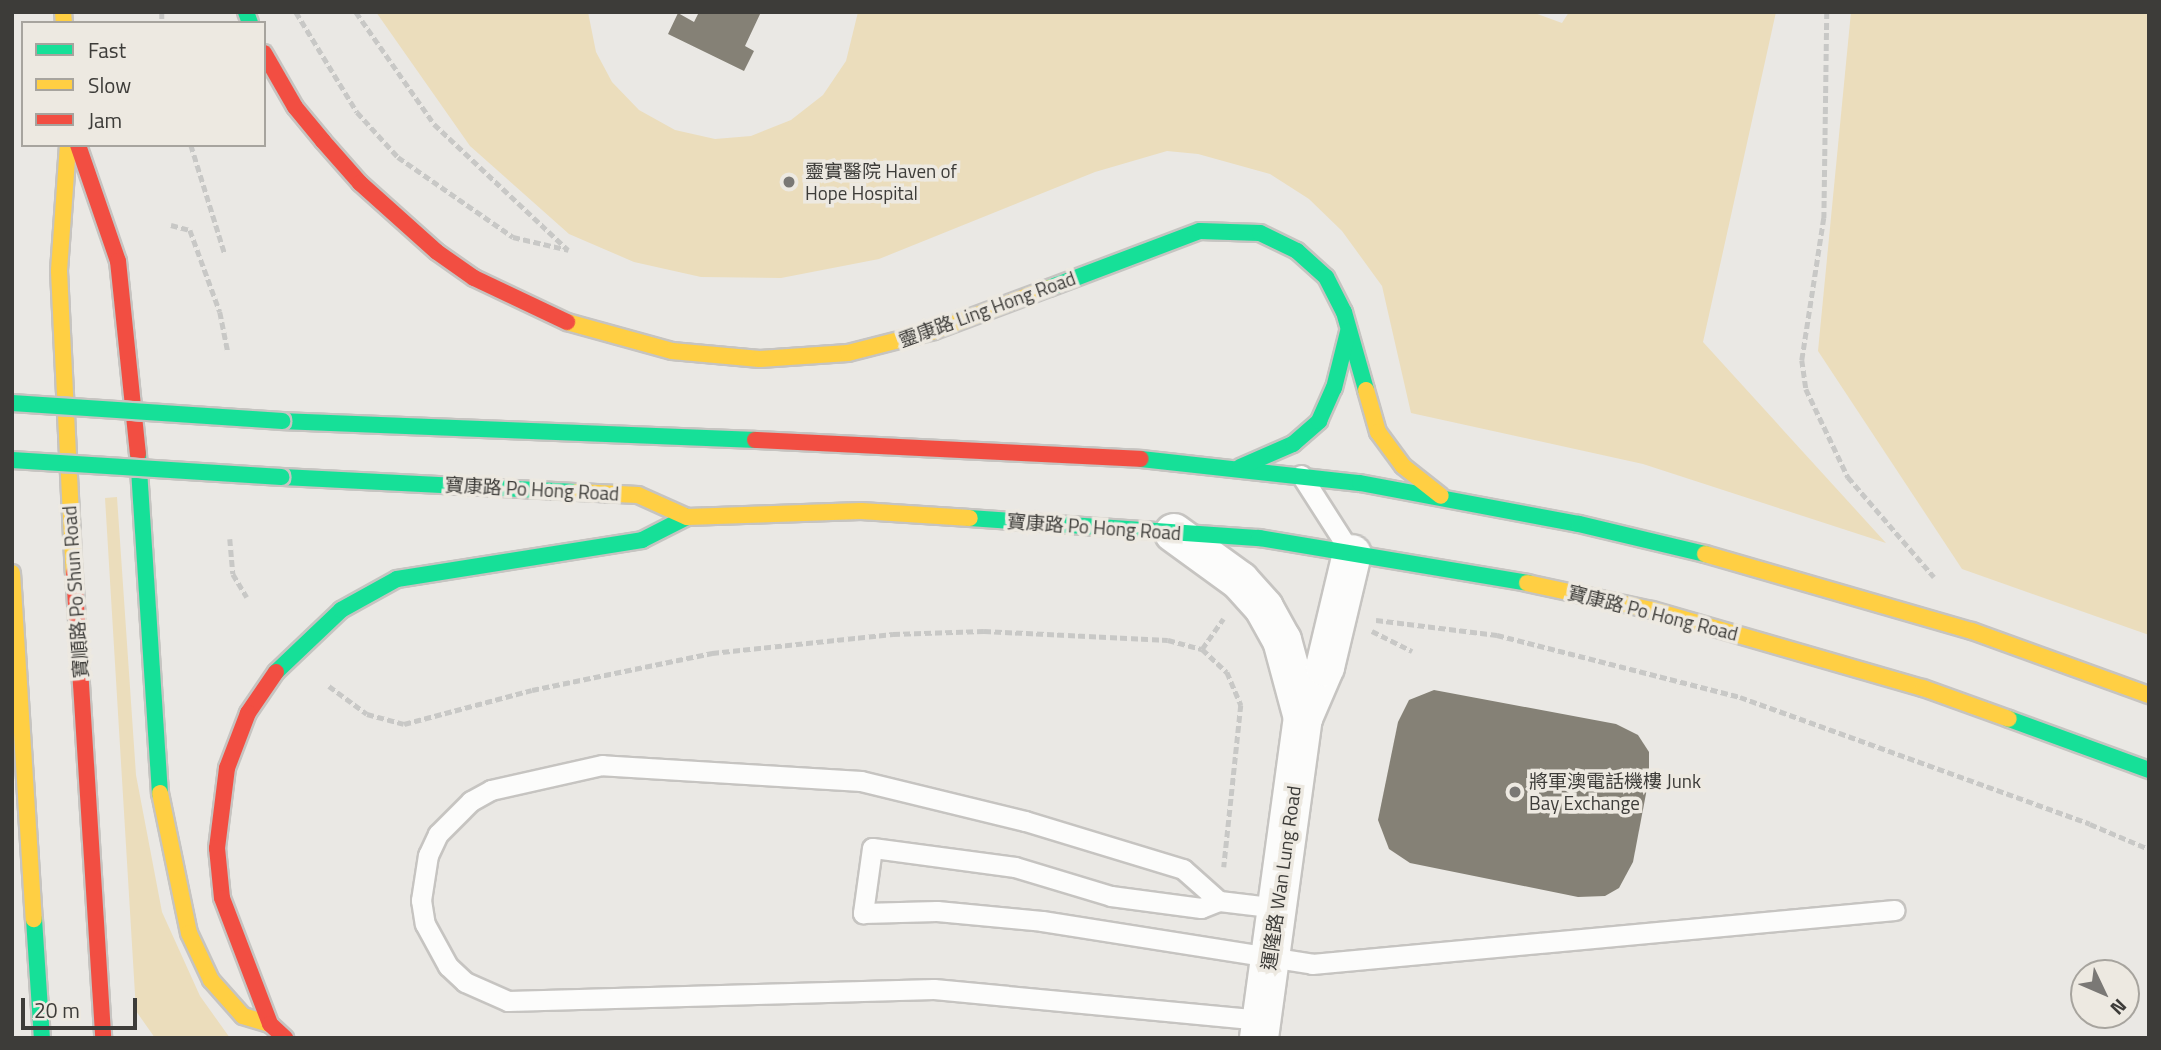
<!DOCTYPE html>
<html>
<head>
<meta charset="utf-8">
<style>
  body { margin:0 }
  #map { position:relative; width:2161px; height:1050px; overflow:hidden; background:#eae8e4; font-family:"Titillium Web","Noto Sans TC",sans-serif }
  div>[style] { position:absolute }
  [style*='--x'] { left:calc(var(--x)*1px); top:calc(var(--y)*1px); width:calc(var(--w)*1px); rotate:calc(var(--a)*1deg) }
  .green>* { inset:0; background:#ebddbc }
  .building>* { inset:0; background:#858176 }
  .path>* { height:4.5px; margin-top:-2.25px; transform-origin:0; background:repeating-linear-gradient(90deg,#c8c8c6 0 7px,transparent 0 10.5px) }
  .roads { filter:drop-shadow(2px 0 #c6c4c1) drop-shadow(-2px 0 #c6c4c1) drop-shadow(0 2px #c6c4c1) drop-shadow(0 -2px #c6c4c1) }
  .lane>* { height:19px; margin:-9.5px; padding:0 9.5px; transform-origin:9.5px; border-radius:9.5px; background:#fcfcfb }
  .street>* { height:38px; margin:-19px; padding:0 19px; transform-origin:19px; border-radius:19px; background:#fcfcfb }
  .fast>* { height:16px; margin:-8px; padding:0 8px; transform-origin:8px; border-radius:8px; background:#16e098 }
  .slow>* { height:16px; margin:-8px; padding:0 8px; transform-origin:8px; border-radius:8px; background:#ffcf43 }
  .jam>* { height:16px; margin:-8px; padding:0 8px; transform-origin:8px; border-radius:8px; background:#f24e42 }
  .bridges { filter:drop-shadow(2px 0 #c6c4c1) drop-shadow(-2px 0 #c6c4c1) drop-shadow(0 2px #c6c4c1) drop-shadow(0 -2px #c6c4c1) }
  .fast-bridge>* { height:16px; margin:-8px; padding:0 8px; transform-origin:8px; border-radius:8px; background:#16e098 }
  .dots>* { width:19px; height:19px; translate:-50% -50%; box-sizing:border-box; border:4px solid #ede9e1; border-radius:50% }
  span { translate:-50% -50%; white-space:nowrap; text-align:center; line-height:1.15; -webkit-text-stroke:7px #ede9e1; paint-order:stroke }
  .poi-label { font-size:19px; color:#3d3c39 }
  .left { translate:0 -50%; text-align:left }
  .street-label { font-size:19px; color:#3d3c39 }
  .frame { position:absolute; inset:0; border:14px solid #3d3c39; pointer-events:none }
  .legend { position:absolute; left:21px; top:21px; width:245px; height:126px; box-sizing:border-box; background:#ede9e1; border:2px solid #a7a49e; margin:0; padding:9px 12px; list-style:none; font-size:21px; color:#3d3c39 }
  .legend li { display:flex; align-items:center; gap:14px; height:35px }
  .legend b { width:35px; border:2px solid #a7a49e }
  .north { position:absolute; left:2070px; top:959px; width:70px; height:70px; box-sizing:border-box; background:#ede9e1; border:2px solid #a7a49e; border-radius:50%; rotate:134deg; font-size:19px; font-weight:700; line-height:28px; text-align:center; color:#3d3c39 }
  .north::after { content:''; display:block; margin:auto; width:24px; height:32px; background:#7a7875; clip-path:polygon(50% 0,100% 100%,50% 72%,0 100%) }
  .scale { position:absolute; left:21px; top:998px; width:116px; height:32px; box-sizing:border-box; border:4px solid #3d3c39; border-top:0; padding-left:9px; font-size:21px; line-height:24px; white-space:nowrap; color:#3d3c39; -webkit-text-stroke:5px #ede9e1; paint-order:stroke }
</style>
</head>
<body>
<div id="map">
  <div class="green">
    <div style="clip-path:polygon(376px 12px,588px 12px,596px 52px,612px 82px,639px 110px,675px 130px,715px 139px,751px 136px,791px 120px,823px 95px,846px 61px,858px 12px,1532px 12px,1562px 23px,1569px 12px,1776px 12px,1703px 342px,1886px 543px,1643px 464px,1411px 413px,1382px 286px,1342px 231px,1309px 199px,1270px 174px,1198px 154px,1167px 151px,1095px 172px,879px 259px,781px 278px,701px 277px,634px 262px,569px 234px,470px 146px)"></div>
    <div style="clip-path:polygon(1851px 12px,2149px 12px,2149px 635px,1962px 569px,1818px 351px)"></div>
    <div style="clip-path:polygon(117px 497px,136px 775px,162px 912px,200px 996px,230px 1038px,155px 1038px,136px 1011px,105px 498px)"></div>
  </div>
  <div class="building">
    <div style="clip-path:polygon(699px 12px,761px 12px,745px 46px,754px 51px,744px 71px,668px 34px,678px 13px,694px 22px)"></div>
    <div style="clip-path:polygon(1434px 690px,1616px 724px,1638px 735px,1649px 752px,1649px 778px,1633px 862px,1619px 888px,1605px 896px,1578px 897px,1410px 863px,1389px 849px,1378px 820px,1398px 722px,1409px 700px)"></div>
  </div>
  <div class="path">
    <div style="--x:162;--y:12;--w:11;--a:90"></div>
    <div style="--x:296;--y:12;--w:117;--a:58.6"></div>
    <div style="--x:357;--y:112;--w:61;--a:47.7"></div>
    <div style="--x:398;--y:157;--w:140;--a:34.8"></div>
    <div style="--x:513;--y:237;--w:57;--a:13.1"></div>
    <div style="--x:356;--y:12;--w:136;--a:55.1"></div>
    <div style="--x:434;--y:124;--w:184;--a:43.2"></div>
    <div style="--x:1827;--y:12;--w:206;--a:90.8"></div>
    <div style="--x:1824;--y:218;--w:144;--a:98.8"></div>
    <div style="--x:1802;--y:360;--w:29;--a:82"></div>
    <div style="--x:1806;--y:389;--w:98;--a:64.5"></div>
    <div style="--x:1848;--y:477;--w:132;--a:49.3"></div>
    <div style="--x:191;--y:145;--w:114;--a:72.7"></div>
    <div style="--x:171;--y:225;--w:20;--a:15"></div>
    <div style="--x:190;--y:230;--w:87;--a:69.9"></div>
    <div style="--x:220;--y:312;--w:41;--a:78.7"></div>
    <div style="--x:230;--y:539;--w:35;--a:85"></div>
    <div style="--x:233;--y:574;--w:27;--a:59"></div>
    <div style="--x:1376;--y:620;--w:122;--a:7.1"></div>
    <div style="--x:1497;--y:635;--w:251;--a:14.3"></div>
    <div style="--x:1740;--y:697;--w:372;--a:19.9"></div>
    <div style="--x:2090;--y:824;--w:64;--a:23"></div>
    <div style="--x:1372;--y:631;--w:45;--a:26.6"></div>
    <div style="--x:1202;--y:649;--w:34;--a:43"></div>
    <div style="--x:1227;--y:672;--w:36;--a:67"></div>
    <div style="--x:1241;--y:705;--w:163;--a:96"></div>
    <div style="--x:329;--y:686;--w:47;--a:36.4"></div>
    <div style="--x:367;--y:714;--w:38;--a:15"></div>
    <div style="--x:404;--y:724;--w:132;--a:-14.9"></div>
    <div style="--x:532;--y:690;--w:184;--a:-11.6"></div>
    <div style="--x:712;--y:653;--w:182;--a:-6"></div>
    <div style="--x:893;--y:634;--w:91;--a:-1.9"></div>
    <div style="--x:984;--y:631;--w:184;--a:2.8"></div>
    <div style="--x:1168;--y:640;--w:35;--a:15"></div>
    <div style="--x:1202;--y:649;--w:37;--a:-55"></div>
  </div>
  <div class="roads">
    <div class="lane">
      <div style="--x:1301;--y:475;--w:93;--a:57.3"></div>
      <div style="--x:1219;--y:901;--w:48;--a:-138.4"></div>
      <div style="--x:1183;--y:869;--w:165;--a:-163.1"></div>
      <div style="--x:1025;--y:821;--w:169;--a:-166.3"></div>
      <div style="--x:861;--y:781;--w:259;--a:-176.5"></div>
      <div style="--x:602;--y:765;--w:114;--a:167.3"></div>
      <div style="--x:491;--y:790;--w:23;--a:151"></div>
      <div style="--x:471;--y:801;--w:47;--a:135"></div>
      <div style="--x:438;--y:834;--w:23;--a:115"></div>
      <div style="--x:428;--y:855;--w:46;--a:98.8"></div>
      <div style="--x:421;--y:900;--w:24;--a:81"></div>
      <div style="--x:425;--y:924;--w:48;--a:61.3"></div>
      <div style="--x:448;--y:966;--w:23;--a:43"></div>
      <div style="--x:465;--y:982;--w:47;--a:23.8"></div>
      <div style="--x:508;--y:1001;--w:426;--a:-1.6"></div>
      <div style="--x:934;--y:989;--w:329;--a:5.4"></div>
      <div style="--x:1278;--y:908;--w:59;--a:-173.2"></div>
      <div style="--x:1219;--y:901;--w:19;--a:159"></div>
      <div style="--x:1201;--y:908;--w:91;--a:-172.4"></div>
      <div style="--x:1111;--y:896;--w:100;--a:-163.2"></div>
      <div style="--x:1015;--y:867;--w:144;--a:-172.4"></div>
      <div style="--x:872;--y:848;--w:66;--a:97.9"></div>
      <div style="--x:863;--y:913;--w:74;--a:-1.5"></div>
      <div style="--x:937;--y:911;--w:105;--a:5.4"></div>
      <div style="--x:1042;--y:921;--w:273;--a:9"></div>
      <div style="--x:1312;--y:964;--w:585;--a:-5.29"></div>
    </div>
    <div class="street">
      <div style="--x:1174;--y:533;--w:82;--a:36"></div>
      <div style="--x:1240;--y:581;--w:36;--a:48"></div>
      <div style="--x:1264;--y:608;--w:37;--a:61"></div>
      <div style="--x:1282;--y:640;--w:81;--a:74.9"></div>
      <div style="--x:1259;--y:1038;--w:323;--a:-82.2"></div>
      <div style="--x:1303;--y:718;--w:56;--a:-66.7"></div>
      <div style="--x:1325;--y:667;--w:116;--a:-76.6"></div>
    </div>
    <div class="fast">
      <div style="--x:246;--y:12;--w:12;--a:70"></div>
      <div style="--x:1049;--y:288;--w:161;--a:-20.7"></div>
      <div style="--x:1200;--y:231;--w:60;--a:1.9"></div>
      <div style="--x:1260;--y:233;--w:41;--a:25.9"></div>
      <div style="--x:1297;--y:251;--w:39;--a:42"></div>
      <div style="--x:1326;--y:277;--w:39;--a:63"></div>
      <div style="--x:1344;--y:312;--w:81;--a:74.2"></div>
      <div style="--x:282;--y:421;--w:473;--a:2.3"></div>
      <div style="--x:138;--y:454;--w:340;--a:86.3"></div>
      <div style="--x:1141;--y:459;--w:220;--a:6.3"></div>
      <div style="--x:1360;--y:483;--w:223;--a:10.6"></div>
      <div style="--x:1579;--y:524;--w:130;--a:13.4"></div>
      <div style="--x:1240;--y:467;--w:58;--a:-23.5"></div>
      <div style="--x:1293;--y:444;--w:35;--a:-41"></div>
      <div style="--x:1319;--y:421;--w:36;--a:-66"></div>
      <div style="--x:1334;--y:388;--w:58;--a:-76"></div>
      <div style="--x:281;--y:477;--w:296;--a:2.9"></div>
      <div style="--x:970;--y:518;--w:290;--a:4"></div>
      <div style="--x:1259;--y:538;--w:272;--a:9.5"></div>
      <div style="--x:276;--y:672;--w:90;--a:-43.6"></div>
      <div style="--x:341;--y:610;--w:64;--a:-29"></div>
      <div style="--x:397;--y:579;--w:248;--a:-9"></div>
      <div style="--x:642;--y:540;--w:51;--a:-27.1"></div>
      <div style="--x:2009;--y:719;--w:149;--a:20"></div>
      <div style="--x:34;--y:919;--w:119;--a:86.2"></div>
    </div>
    <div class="slow">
      <div style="--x:63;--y:12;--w:11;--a:85"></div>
      <div style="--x:68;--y:145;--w:126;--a:94.1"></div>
      <div style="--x:59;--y:271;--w:302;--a:87.2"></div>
      <div style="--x:567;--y:322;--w:109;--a:15.4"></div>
      <div style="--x:672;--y:351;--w:88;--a:5.2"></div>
      <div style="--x:760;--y:359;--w:88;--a:-3.9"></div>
      <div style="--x:848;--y:353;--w:89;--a:-14.3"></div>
      <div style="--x:934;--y:331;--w:123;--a:-20.5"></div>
      <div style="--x:1366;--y:390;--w:44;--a:74.1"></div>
      <div style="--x:1378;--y:432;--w:42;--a:53.7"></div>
      <div style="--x:1403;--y:466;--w:48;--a:38.3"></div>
      <div style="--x:577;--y:492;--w:61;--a:2.8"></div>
      <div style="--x:638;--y:495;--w:54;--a:24.2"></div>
      <div style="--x:687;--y:517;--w:174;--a:-2"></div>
      <div style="--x:861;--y:511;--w:109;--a:3.7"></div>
      <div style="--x:1705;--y:554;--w:278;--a:16.1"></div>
      <div style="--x:1972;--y:631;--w:188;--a:19.9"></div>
      <div style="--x:12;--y:573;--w:347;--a:86.4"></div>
      <div style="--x:1527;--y:583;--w:128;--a:12.2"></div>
      <div style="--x:1652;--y:610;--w:282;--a:16.1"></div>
      <div style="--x:1923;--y:688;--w:91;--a:19.8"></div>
      <div style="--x:160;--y:793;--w:143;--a:78.3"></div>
      <div style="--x:189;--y:933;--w:52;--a:64.9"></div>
      <div style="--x:211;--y:980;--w:48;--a:48.4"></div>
      <div style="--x:243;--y:1016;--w:28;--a:17"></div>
    </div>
    <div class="jam">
      <div style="--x:264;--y:53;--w:62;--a:60.1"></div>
      <div style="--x:295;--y:107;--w:44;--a:50.5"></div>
      <div style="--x:323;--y:141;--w:56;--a:48.6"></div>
      <div style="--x:360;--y:183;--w:103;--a:41.9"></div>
      <div style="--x:437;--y:252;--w:45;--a:35.1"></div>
      <div style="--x:474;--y:278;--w:103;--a:25.3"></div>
      <div style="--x:78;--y:145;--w:123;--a:71"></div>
      <div style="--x:118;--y:261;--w:194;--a:84.1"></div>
      <div style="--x:755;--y:440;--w:386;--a:2.8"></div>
      <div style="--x:74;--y:573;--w:466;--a:86.4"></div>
      <div style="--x:276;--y:672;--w:50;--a:124.3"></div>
      <div style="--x:248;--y:713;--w:59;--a:110.9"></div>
      <div style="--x:227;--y:768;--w:81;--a:97.1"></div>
      <div style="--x:217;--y:848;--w:50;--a:84.3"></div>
      <div style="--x:222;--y:898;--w:135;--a:69.1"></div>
      <div style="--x:270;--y:1024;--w:21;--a:43"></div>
    </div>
  </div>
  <div class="bridges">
    <div class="fast-bridge">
      <div style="--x:12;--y:403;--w:271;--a:3.8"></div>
      <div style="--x:12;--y:460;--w:270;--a:3.6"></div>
    </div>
  </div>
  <div class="dots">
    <div style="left:789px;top:182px;background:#7a7875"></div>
    <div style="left:1515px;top:792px;background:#7a7875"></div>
  </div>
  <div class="poi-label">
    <span class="left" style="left:805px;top:182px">靈實醫院 Haven of<br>Hope Hospital</span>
    <span class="left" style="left:1529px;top:792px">將軍澳電話機樓 Junk<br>Bay Exchange</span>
  </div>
  <div class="street-label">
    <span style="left:987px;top:309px;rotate:-20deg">靈康路 Ling Hong Road</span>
    <span style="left:532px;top:489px;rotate:3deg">寶康路 Po Hong Road</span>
    <span style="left:1094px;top:527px;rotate:4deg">寶康路 Po Hong Road</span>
    <span style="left:75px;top:592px;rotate:-94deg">寶順路 Po Shun Road</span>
    <span style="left:1653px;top:613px;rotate:14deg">寶康路 Po Hong Road</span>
    <span style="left:1281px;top:878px;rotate:-82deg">運隆路 Wan Lung Road</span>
  </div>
  <div class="frame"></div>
  <ul class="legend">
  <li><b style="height:9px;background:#16e098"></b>Fast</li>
  <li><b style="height:9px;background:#ffcf43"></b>Slow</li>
  <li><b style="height:9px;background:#f24e42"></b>Jam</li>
  </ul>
  <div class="north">N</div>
  <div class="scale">20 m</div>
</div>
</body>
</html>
